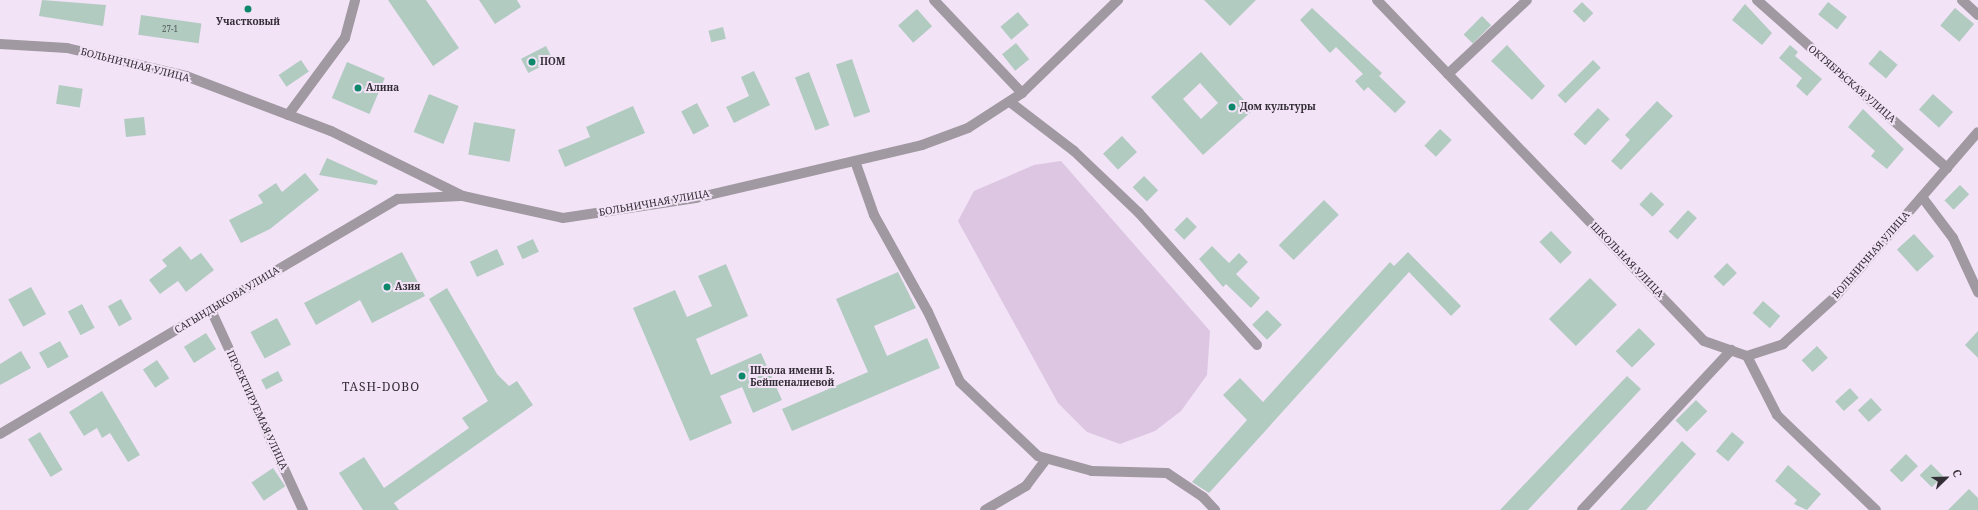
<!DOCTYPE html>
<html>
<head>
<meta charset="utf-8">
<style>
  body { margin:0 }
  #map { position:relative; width:1978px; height:510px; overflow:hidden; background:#f3e3f7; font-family:"Noto Serif",serif }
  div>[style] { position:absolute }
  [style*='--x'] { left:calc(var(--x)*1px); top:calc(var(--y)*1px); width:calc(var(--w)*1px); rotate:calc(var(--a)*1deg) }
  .green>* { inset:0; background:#dcc6e2 }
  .building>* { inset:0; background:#b1cbc1; transform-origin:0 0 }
  .minor>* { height:10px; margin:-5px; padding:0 5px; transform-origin:5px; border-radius:5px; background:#a099a1 }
  .dots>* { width:11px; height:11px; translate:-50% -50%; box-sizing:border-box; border:2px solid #f3e3f7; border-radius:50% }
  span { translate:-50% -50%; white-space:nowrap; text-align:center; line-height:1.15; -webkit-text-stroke:4px #f3e3f7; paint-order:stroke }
  .number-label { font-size:8px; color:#525458 }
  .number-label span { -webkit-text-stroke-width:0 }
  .poi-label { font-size:10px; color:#332d35; font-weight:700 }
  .left { translate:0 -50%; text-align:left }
  .street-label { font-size:10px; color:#332d35 }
  .quarter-label { font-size:12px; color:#332d35; letter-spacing:1px }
  .north { position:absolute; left:1926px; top:458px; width:40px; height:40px; -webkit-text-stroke:3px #f3e3f7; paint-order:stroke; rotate:67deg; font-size:11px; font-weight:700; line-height:16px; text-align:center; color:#332d35 }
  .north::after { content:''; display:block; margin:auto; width:14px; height:18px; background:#332d35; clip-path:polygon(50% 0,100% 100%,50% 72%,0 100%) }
</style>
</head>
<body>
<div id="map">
  <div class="green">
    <div style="clip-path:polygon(1061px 161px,1210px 331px,1207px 375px,1181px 411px,1155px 431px,1120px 444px,1087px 432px,1058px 403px,958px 221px,974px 191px,1034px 165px)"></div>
  </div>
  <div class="building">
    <div style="clip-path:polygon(42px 0,106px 5px,103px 26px,39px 16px)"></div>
    <div style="clip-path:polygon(388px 0,426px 0,459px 48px,433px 66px)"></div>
    <div style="clip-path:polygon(479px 0,517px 0,521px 7px,495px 24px)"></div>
    <div style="clip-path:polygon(1204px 0,1256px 0,1230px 26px)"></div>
    <div style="left:1582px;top:2px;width:16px;height:13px;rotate:45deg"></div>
    <div style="left:1828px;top:2px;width:24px;height:16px;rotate:38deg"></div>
    <div style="clip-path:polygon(1745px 4px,1772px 33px,1762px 45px,1732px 20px)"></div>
    <div style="clip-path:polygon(1312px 8px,1382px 73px,1379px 76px,1406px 102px,1395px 113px,1368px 87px,1364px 91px,1355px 81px,1363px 74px,1336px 47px,1330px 53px,1300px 20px)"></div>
    <div style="left:1955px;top:8px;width:25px;height:23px;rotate:40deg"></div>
    <div style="left:917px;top:9px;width:23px;height:25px;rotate:49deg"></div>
    <div style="left:1018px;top:12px;width:17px;height:23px;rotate:50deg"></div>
    <div style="left:141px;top:15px;width:61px;height:20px;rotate:8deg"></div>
    <div style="left:1482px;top:16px;width:13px;height:26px;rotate:45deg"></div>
    <div style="left:723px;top:27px;width:12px;height:15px;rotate:76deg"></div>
    <div style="left:1016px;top:43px;width:21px;height:18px;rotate:51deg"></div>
    <div style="clip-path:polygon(1507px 45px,1545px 86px,1532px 100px,1491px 61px)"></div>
    <div style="clip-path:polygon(1790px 45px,1798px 52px,1795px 56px,1822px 79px,1807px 96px,1796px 86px,1802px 78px,1779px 58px)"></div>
    <div style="left:546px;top:46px;width:16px;height:28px;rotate:63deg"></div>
    <div style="left:1880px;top:50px;width:23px;height:18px;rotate:40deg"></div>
    <div style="clip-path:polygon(evenodd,1201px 52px,1253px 110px,1203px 155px,1151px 97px,1201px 52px,1200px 83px,1218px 103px,1201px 119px,1183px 99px,1200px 83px)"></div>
    <div style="left:852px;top:59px;width:56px;height:17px;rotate:71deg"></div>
    <div style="left:301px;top:60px;width:14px;height:27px;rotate:56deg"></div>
    <div style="left:1593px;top:60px;width:11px;height:50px;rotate:45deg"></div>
    <div style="left:347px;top:62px;width:41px;height:39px;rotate:23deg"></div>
    <div style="clip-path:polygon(754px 71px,770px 105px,734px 123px,726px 107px,749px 96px,741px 77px)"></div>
    <div style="left:809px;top:72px;width:57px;height:15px;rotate:69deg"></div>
    <div style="left:59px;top:85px;width:24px;height:19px;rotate:9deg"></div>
    <div style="left:429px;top:94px;width:32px;height:41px;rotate:22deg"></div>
    <div style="left:1933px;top:94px;width:27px;height:21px;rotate:42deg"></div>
    <div style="clip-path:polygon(1657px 101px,1673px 116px,1621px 170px,1611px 161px,1630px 140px,1625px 135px)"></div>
    <div style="left:697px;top:103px;width:26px;height:18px;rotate:62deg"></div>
    <div style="clip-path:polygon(633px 106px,645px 133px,565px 167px,558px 150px,590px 137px,586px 127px)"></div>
    <div style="left:1598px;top:108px;width:16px;height:36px;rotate:43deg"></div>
    <div style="clip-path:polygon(1863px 109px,1904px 149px,1887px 169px,1871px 156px,1875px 151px,1848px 127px)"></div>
    <div style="left:144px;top:117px;width:18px;height:20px;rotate:84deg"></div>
    <div style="left:474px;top:122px;width:42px;height:33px;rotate:10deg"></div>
    <div style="left:1440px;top:129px;width:16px;height:23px;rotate:43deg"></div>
    <div style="left:1122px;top:136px;width:22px;height:26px;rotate:47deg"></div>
    <div style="clip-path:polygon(327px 158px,378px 181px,376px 185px,319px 175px)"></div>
    <div style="clip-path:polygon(305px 173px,319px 190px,270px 229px,241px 243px,229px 220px,263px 203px,258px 195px,276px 183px,282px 192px)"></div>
    <div style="left:1144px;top:176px;width:20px;height:16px;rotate:45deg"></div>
    <div style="left:1960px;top:185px;width:13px;height:22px;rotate:45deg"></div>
    <div style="left:1651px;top:192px;width:18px;height:17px;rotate:43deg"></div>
    <div style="left:1324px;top:200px;width:21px;height:64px;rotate:45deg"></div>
    <div style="left:1688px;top:210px;width:12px;height:29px;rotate:42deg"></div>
    <div style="left:1187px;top:217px;width:14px;height:18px;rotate:45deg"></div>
    <div style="left:1551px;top:231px;width:30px;height:16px;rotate:46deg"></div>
    <div style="left:1914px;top:234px;width:30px;height:23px;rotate:48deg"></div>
    <div style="left:533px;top:239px;width:14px;height:18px;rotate:65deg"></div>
    <div style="clip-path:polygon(180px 246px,191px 260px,201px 253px,214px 270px,186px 292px,178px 281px,160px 294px,149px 280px,167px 266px,162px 260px)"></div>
    <div style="clip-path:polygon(1212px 246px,1229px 263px,1239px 253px,1248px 262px,1236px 274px,1260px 298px,1251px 308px,1226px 284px,1223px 287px,1199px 259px)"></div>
    <div style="left:497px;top:249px;width:17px;height:30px;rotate:65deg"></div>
    <div style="clip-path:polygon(402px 252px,425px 296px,372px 323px,360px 300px,316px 325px,304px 303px)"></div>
    <div style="clip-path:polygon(1408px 252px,1461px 306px,1451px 316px,1409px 272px,1209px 493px,1192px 482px,1247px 420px,1223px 395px,1240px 378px,1263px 402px,1390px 262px,1394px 266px)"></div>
    <div style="left:1727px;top:263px;width:14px;height:19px;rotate:45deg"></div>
    <div style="clip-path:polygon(726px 264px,748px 316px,696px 339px,711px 375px,761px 353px,782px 400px,753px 413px,742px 387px,720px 396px,732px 423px,690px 441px,633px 308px,675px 290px,687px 317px,712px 306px,698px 276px)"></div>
    <div style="clip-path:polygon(898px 272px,916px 308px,874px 326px,887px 356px,927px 338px,940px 368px,792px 431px,782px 409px,868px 372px,836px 299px)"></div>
    <div style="left:1590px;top:278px;width:38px;height:58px;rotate:45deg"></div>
    <div style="left:31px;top:287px;width:31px;height:26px;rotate:61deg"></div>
    <div style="clip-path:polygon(447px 288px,497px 374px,509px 386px,517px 381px,533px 405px,394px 503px,399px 510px,363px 510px,339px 473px,364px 457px,384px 488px,469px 428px,462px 418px,488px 401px,429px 299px)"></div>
    <div style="left:121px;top:299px;width:23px;height:15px;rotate:61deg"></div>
    <div style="left:1763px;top:301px;width:23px;height:16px;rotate:41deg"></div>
    <div style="left:82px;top:304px;width:27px;height:16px;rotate:62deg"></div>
    <div style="left:1267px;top:310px;width:21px;height:21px;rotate:45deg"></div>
    <div style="left:277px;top:318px;width:30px;height:30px;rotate:62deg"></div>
    <div style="left:1639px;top:328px;width:23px;height:33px;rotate:45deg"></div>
    <div style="clip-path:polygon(1978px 331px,1978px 358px,1965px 345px)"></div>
    <div style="left:206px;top:333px;width:19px;height:26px;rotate:58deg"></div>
    <div style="left:60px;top:341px;width:18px;height:24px;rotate:61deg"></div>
    <div style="left:1817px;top:346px;width:16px;height:21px;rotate:47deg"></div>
    <div style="clip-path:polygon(21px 351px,31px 368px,0 385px,0 364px)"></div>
    <div style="left:157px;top:360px;width:22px;height:17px;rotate:56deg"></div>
    <div style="left:278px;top:371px;width:11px;height:19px;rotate:63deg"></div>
    <div style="clip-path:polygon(1627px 376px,1641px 389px,1528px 510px,1500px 510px)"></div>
    <div style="left:1850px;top:388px;width:13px;height:20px;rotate:48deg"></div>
    <div style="clip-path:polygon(102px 391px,140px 455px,128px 462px,110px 433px,102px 438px,97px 428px,84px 436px,69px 412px)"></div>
    <div style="left:1871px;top:398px;width:16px;height:18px;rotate:47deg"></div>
    <div style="left:1696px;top:400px;width:16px;height:29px;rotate:45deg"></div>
    <div style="left:40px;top:432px;width:44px;height:14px;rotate:59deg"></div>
    <div style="left:1732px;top:432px;width:16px;height:25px;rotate:40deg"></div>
    <div style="clip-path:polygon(1682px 441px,1696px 454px,1646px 510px,1620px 510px)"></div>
    <div style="left:1906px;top:454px;width:17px;height:23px;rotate:45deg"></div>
    <div style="left:1931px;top:464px;width:17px;height:16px;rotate:45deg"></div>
    <div style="clip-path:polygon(1788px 465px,1821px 494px,1807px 510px,1794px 504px,1797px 500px,1775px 481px)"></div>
    <div style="left:273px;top:468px;width:22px;height:26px;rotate:56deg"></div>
    <div style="clip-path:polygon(1969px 489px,1978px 498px,1978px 510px,1948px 510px)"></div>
  </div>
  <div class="minor">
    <div style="--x:934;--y:0;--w:128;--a:46.6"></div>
    <div style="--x:1377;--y:0;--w:472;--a:46.2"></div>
    <div style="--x:1704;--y:341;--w:46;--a:19.2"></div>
    <div style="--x:1747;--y:356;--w:66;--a:63"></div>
    <div style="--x:1777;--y:415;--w:137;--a:43.8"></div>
    <div style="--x:1757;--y:0;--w:254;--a:41.5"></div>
    <div style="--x:1962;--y:0;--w:22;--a:43"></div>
    <div style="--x:0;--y:44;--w:67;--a:3.4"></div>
    <div style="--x:67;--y:48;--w:122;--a:13.2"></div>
    <div style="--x:186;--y:76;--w:155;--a:20.8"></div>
    <div style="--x:331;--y:131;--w:147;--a:26.2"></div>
    <div style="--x:463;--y:196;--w:102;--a:12.4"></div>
    <div style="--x:563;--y:218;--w:134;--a:-8.6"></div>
    <div style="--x:696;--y:198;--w:232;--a:-13.2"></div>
    <div style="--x:922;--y:145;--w:49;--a:-20.3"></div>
    <div style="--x:968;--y:128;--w:64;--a:-32.9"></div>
    <div style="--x:1022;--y:93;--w:134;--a:-44.1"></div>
    <div style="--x:1448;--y:74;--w:108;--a:-43.1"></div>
    <div style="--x:1010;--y:102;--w:81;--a:37.4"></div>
    <div style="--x:1074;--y:151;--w:90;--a:43.6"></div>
    <div style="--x:1139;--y:213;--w:177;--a:48.2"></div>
    <div style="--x:288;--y:115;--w:96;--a:-53.5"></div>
    <div style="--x:345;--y:38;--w:39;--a:-75"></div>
    <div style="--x:855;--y:161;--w:57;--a:70.6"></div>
    <div style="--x:874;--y:215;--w:111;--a:60.9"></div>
    <div style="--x:928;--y:312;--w:77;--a:65.4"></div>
    <div style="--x:960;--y:382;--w:108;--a:43.5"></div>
    <div style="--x:1038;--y:456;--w:56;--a:15.5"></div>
    <div style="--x:1092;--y:471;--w:75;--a:1.5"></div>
    <div style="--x:1167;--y:473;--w:43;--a:33.7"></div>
    <div style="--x:1203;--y:497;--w:18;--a:47"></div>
    <div style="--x:1922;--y:197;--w:51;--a:52.9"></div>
    <div style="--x:1953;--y:238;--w:60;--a:65.2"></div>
    <div style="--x:211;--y:310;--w:220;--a:65.3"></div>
    <div style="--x:1747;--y:356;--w:38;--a:-18"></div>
    <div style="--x:1783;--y:344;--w:70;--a:-42.1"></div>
    <div style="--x:1835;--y:297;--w:218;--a:-49.1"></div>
    <div style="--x:0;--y:434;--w:462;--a:-30.6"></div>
    <div style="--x:398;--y:199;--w:63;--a:-2.7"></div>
    <div style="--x:985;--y:510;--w:48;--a:-30.3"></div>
    <div style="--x:1026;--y:486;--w:34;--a:-53"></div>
    <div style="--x:1582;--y:510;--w:219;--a:-47"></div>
  </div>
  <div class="dots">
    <div style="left:248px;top:9px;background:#0e886b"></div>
    <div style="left:532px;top:62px;background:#0e886b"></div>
    <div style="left:358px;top:88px;background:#0e886b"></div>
    <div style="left:1232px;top:107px;background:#0e886b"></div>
    <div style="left:387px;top:287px;background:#0e886b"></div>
    <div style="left:742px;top:376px;background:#0e886b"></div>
  </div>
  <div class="number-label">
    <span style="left:170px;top:29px">27-1</span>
  </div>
  <div class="poi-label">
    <span style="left:248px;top:22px">Участковый</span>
    <span class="left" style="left:540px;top:62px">ПОМ</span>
    <span class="left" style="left:366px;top:88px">Алина</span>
    <span class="left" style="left:1240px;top:107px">Дом культуры</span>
    <span class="left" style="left:395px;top:287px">Азия</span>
    <span class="left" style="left:750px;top:376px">Школа имени Б.<br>Бейшеналиевой</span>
  </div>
  <div class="street-label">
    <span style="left:135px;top:65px;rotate:14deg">БОЛЬНИЧНАЯ УЛИЦА</span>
    <span style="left:1852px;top:84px;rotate:41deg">ОКТЯБРЬСКАЯ УЛИЦА</span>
    <span style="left:654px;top:203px;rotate:-10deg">БОЛЬНИЧНАЯ УЛИЦА</span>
    <span style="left:1871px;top:255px;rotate:-49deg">БОЛЬНИЧНАЯ УЛИЦА</span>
    <span style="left:1627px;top:260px;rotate:46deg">ШКОЛЬНАЯ УЛИЦА</span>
    <span style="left:227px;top:300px;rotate:-31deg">САГЫНДЫКОВА УЛИЦА</span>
    <span style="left:257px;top:410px;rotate:65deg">ПРОЕКТИРУЕМАЯ УЛИЦА</span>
  </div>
  <div class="quarter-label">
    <span style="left:381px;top:387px">TASH-DOBO</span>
  </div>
  <div class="north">С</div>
</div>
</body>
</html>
